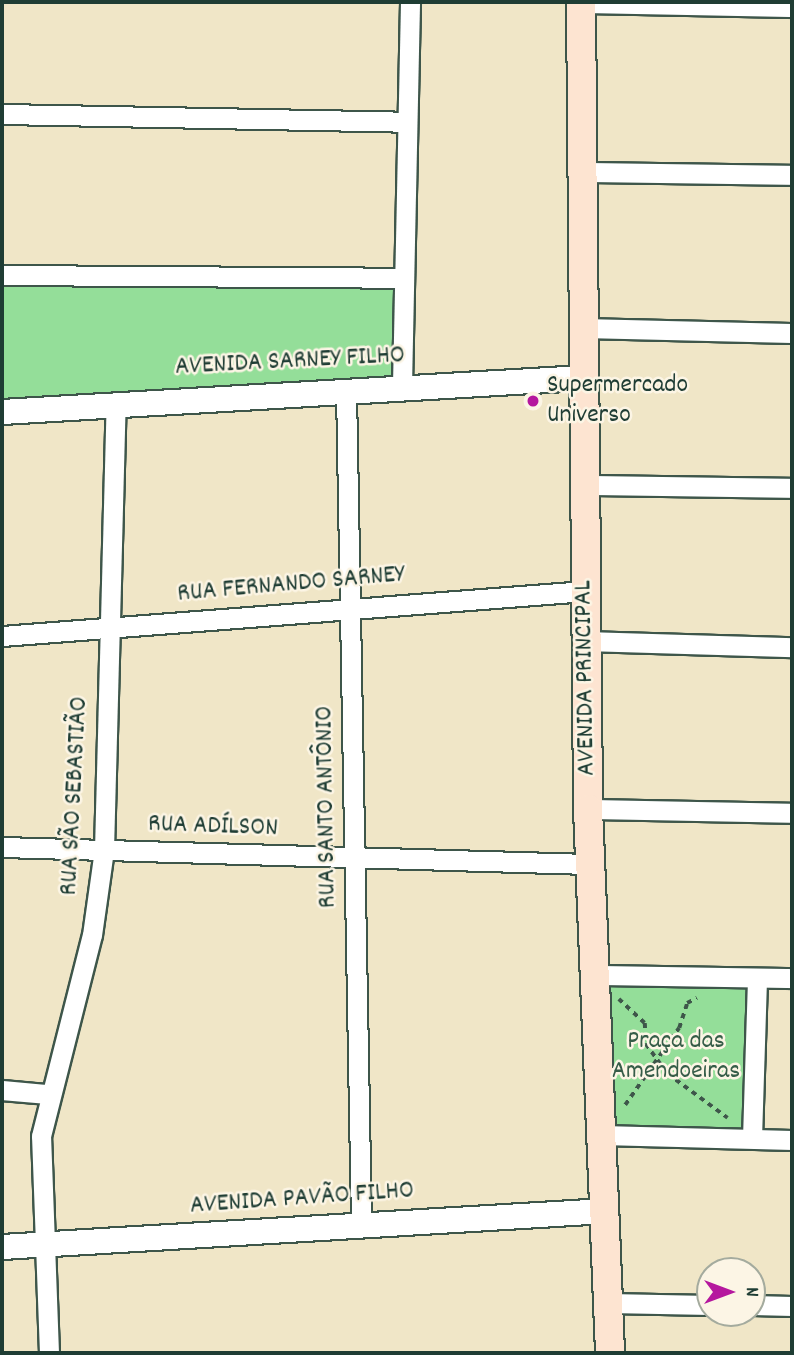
<!DOCTYPE html>
<html>
<head>
<meta charset="utf-8">
<style>
  body { margin:0 }
  #map { position:relative; width:794px; height:1355px; overflow:hidden; background:#f0e6c7; font-family:Dekko,sans-serif }
  div>[style] { position:absolute }
  [style*='--x'] { left:calc(var(--x)*1px); top:calc(var(--y)*1px); width:calc(var(--w)*1px); rotate:calc(var(--a)*1deg) }
  .green>* { inset:0; background:#94de99; transform-origin:0 0 }
  .path>* { height:3.5px; margin-top:-1.75px; transform-origin:0; background:repeating-linear-gradient(90deg,#3e564a 0 5px,transparent 0 10px) }
  .roads { filter:drop-shadow(2px 0 #3e564a) drop-shadow(-2px 0 #3e564a) drop-shadow(0 2px #3e564a) drop-shadow(0 -2px #3e564a) }
  .minor>* { height:19px; margin:-9.5px; padding:0 9.5px; transform-origin:9.5px; border-radius:9.5px; background:#fff }
  .tertiary>* { height:24px; margin:-12px; padding:0 12px; transform-origin:12px; border-radius:12px; background:#fff }
  .secondary>* { height:28px; margin:-14px; padding:0 14px; transform-origin:14px; border-radius:14px; background:#fde4d1 }
  .dots>* { width:19px; height:19px; translate:-50% -50%; box-sizing:border-box; border:4px solid #fcf5e5; border-radius:50% }
  span { translate:-50% -50%; white-space:nowrap; text-align:center; line-height:1.15; -webkit-text-stroke:5px #fcf5e5; paint-order:stroke }
  .street-label { font-size:26px; color:#1f3d34 }
  .poi-label { font-size:26px; color:#1f3d34 }
  .left { translate:0 -50%; text-align:left }
  .park-label { font-size:26px; color:#365d48 }
  .frame { position:absolute; inset:0; border:4px solid #1f3d34; pointer-events:none }
  .north { position:absolute; left:696px; top:1257px; width:70px; height:70px; box-sizing:border-box; background:#fcf5e5; border:2px solid #a4ab9e; border-radius:50%; rotate:90deg; font-size:19px; font-weight:700; line-height:28px; text-align:center; color:#1f3d34 }
  .north::after { content:''; display:block; margin:auto; width:24px; height:32px; background:#b5179e; clip-path:polygon(50% 0,100% 100%,50% 72%,0 100%) }
</style>
</head>
<body>
<div id="map">
  <div class="green">
    <div style="clip-path:polygon(2px 270px,402px 274px,401px 384px,2px 414px)"></div>
    <div style="left:597px;top:977px;width:157px;height:156px;rotate:1deg"></div>
  </div>
  <div class="path">
    <div style="--x:619;--y:999;--w:35;--a:43"></div>
    <div style="--x:645;--y:1023;--w:21;--a:87"></div>
    <div style="--x:646;--y:1044;--w:37;--a:54"></div>
    <div style="--x:668;--y:1074;--w:74;--a:36.3"></div>
    <div style="--x:625;--y:1105;--w:94;--a:-55"></div>
    <div style="--x:679;--y:1028;--w:26;--a:-72"></div>
    <div style="--x:687;--y:1003;--w:11;--a:-27"></div>
  </div>
  <div class="roads">
    <div class="minor">
      <div style="--x:581;--y:3;--w:211;--a:1.1"></div>
      <div style="--x:2;--y:114;--w:405;--a:1.1"></div>
      <div style="--x:580;--y:172;--w:212;--a:0.8"></div>
      <div style="--x:2;--y:275;--w:402;--a:0.4"></div>
      <div style="--x:582;--y:328;--w:210;--a:1.4"></div>
      <div style="--x:402;--y:385;--w:383;--a:-88.8"></div>
      <div style="--x:346;--y:389;--w:835;--a:88.97"></div>
      <div style="--x:584;--y:485;--w:208;--a:0.8"></div>
      <div style="--x:2;--y:636;--w:585;--a:-4.41"></div>
      <div style="--x:586;--y:641;--w:206;--a:1.7"></div>
      <div style="--x:588;--y:809;--w:204;--a:1.1"></div>
      <div style="--x:2;--y:847;--w:588;--a:1.66"></div>
      <div style="--x:595;--y:975;--w:197;--a:0.9"></div>
      <div style="--x:2;--y:1090;--w:45;--a:5.1"></div>
      <div style="--x:602;--y:1135;--w:190;--a:1.5"></div>
      <div style="--x:752;--y:1138;--w:160;--a:-88.2"></div>
      <div style="--x:608;--y:1303;--w:102;--a:1.1"></div>
      <div style="--x:752;--y:1305;--w:40;--a:1.4"></div>
      <div style="--x:49;--y:1353;--w:217;--a:-92.1"></div>
      <div style="--x:41;--y:1136;--w:207;--a:-75.8"></div>
      <div style="--x:92;--y:935;--w:86;--a:-82"></div>
      <div style="--x:104;--y:850;--w:448;--a:-88.5"></div>
    </div>
    <div class="tertiary">
      <div style="--x:2;--y:412;--w:581;--a:-3.35"></div>
      <div style="--x:2;--y:1247;--w:605;--a:-3.41"></div>
    </div>
    <div class="secondary">
      <div style="--x:581;--y:2;--w:807;--a:89.5"></div>
      <div style="--x:588;--y:809;--w:544;--a:87.68"></div>
    </div>
  </div>
  <div class="dots">
    <div style="left:533px;top:401px;background:#b5179e"></div>
  </div>
  <div class="street-label">
    <span style="left:290px;top:362px;rotate:-3deg">AVENIDA SARNEY FILHO</span>
    <span style="left:291px;top:585px;rotate:-5deg">RUA FERNANDO SARNEY</span>
    <span style="left:586px;top:678px;rotate:-91deg">AVENIDA PRINCIPAL</span>
    <span style="left:75px;top:796px;rotate:-87deg">RUA SÃO SEBASTIÃO</span>
    <span style="left:327px;top:807px;rotate:-91deg">RUA SANTO ANTÔNIO</span>
    <span style="left:213px;top:827px;rotate:2deg">RUA ADÍLSON</span>
    <span style="left:302px;top:1199px;rotate:-4deg">AVENIDA PAVÃO FILHO</span>
  </div>
  <div class="poi-label">
    <span class="left" style="left:547px;top:401px">Supermercado<br>Universo</span>
  </div>
  <div class="park-label">
    <span style="left:676px;top:1057px">Praça das<br>Amendoeiras</span>
  </div>
  <div class="frame"></div>
  <div class="north">N</div>
</div>
</body>
</html>
